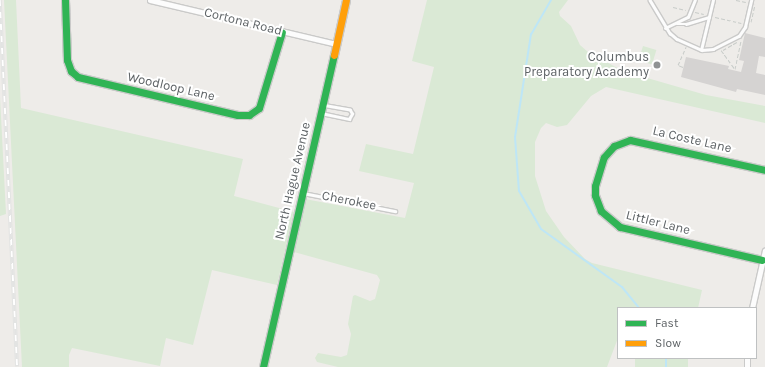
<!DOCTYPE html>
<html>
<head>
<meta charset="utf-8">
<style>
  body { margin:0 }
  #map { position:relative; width:765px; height:367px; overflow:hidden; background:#eeece9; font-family:Karla,sans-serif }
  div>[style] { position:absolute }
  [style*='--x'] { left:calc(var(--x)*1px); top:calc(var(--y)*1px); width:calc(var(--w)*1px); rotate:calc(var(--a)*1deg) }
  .green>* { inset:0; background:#dae9d5; transform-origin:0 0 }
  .stream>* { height:2px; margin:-1px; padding:0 1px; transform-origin:1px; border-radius:1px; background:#bee6f6 }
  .building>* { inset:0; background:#d5d3d2 }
  .path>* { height:1px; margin-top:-0.5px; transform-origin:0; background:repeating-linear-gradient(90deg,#c8ccc9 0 4px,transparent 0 6px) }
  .roads { filter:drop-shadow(1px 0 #cacac9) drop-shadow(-1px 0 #cacac9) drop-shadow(0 1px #cacac9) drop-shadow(0 -1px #cacac9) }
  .lane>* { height:2.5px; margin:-1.25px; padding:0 1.25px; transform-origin:1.25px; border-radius:1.25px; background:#fcfcfc }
  .street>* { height:5px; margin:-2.5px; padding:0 2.5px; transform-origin:2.5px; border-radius:2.5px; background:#fcfcfc }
  .fast>* { height:7px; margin:-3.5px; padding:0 3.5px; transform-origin:3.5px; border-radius:3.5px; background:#30b455 }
  .slow>* { height:7px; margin:-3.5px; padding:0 3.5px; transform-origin:3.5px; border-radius:3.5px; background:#ff9f0a }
  .rail>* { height:3.5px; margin-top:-1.75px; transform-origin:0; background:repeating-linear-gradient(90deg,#fff 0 6px,#e3e4e3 0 12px); box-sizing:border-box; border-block:1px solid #e3e4e3 }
  .dots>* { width:11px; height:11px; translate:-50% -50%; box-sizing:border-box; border:2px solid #fff; border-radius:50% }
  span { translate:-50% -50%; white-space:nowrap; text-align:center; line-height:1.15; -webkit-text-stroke:4px #fff; paint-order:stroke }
  .street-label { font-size:13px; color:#5e6366 }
  .poi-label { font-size:13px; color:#5e6366 }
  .right { translate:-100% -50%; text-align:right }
  .legend { position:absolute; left:617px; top:307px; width:140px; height:52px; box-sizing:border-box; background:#fff; border:1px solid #bfc1c2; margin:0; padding:5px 7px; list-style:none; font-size:12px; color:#5e6366 }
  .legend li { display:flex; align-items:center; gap:8px; height:20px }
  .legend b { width:20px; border:1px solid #bfc1c2 }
</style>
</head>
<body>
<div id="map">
  <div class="green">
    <div style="clip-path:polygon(4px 0,16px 0,21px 108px,243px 159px,234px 196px,294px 212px,277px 285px,212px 270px,193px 345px,166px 338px,160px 366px,72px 348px,69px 355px,69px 367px,22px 367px)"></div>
    <div style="clip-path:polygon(427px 0,568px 0,559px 12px,560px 16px,571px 26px,580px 45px,588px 52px,623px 71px,706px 95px,765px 106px,765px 123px,606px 87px,591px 96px,567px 125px,557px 127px,546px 123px,541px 128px,535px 142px,535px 176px,546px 211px,564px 237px,585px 259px,592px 263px,702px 290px,698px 308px,618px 308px,618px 338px,607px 367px,338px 367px,317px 362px,315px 358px,318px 353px,341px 357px,347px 355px,351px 334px,348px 324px,353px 296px,355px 295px,370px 301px,375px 299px,380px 280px,377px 275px,294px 252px,305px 199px,405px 218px,414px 183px,359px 171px,366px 144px,413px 154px,434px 67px,412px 61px)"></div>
    <div style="left:643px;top:46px;width:14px;height:15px;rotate:17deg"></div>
    <div style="clip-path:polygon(0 97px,6px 214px,0 216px)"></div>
    <div style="left:635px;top:358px;width:53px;height:9px"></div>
  </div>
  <div class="stream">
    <div style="--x:551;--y:0;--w:39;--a:120"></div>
    <div style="--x:531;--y:34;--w:104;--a:98.8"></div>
    <div style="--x:515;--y:137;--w:54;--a:85.8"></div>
    <div style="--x:519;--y:191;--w:44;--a:59.9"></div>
    <div style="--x:541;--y:229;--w:100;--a:35.6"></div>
    <div style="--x:622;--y:287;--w:27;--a:51"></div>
    <div style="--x:666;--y:358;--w:9;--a:90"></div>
  </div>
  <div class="building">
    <div style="clip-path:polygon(745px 33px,765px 38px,765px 57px,759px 56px,756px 73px,765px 75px,765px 95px,737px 89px,736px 92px,681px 77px,686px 57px,729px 66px,728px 69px,741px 72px,744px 61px,739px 60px)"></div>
  </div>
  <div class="path">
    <div style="--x:736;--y:0;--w:10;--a:11"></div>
    <div style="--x:673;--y:7;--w:13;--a:13"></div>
    <div style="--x:695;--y:12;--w:9;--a:13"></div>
    <div style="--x:715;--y:17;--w:27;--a:13"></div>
    <div style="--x:751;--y:22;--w:18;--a:-77"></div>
    <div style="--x:721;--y:50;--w:24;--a:54"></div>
    <div style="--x:735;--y:69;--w:29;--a:-78"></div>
    <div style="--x:723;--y:50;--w:16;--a:-30"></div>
    <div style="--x:683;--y:67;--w:5;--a:-158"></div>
    <div style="--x:678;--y:65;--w:20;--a:-66"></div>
  </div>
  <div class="roads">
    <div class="lane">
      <div style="--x:650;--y:0;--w:39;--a:59"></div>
      <div style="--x:670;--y:33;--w:9;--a:41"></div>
      <div style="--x:677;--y:39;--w:27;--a:24"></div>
      <div style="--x:702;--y:50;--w:11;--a:-5"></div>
      <div style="--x:713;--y:49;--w:29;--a:-27"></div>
      <div style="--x:739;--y:36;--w:11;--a:-56"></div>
      <div style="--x:745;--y:27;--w:28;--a:-77"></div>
      <div style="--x:677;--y:24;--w:9;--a:0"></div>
      <div style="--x:686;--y:24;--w:24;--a:-17"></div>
      <div style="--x:665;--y:28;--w:25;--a:-26"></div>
      <div style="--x:688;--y:17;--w:18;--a:-68"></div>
      <div style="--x:701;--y:50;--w:51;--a:-76.5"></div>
      <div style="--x:321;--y:113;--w:29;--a:12"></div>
      <div style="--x:349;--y:119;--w:6;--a:-59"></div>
      <div style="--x:352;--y:114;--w:4;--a:-117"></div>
      <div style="--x:350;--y:110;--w:27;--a:-170"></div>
      <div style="--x:303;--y:193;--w:94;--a:11.1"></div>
    </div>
    <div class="street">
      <div style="--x:150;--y:0;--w:191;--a:13.3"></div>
      <div style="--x:752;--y:308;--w:59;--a:-77.4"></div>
      <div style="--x:747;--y:358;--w:9;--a:90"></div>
    </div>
    <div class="fast">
      <div style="--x:65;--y:0;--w:60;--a:88.1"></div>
      <div style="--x:67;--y:60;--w:12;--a:70"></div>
      <div style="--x:71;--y:71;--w:9;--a:41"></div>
      <div style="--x:78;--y:77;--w:164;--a:13.4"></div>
      <div style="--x:238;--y:115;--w:11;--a:0"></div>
      <div style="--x:249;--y:115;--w:12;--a:-35"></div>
      <div style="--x:259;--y:108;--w:79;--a:-73.2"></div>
      <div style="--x:762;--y:260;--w:146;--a:-166.9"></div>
      <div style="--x:620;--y:227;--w:25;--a:-140"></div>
      <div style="--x:601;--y:211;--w:17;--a:-111"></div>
      <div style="--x:595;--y:195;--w:9;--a:-90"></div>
      <div style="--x:595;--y:186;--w:30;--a:-73"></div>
      <div style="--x:604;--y:157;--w:15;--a:-48"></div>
      <div style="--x:614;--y:146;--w:17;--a:-21"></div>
      <div style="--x:630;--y:140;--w:138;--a:12.5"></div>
      <div style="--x:263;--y:367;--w:320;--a:-77.2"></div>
    </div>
    <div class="slow">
      <div style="--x:334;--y:55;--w:56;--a:-77.7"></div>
    </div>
  </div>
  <div class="rail">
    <div style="--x:0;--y:0;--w:367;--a:87.3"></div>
  </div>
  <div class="dots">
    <div style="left:657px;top:65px;background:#909394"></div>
  </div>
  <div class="street-label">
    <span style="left:243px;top:22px;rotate:14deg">Cortona Road</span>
    <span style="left:171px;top:87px;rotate:13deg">Woodloop Lane</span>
    <span style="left:692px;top:140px;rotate:13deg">La Coste Lane</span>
    <span style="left:293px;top:181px;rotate:-77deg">North Hague Avenue</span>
    <span style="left:349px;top:201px;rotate:11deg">Cherokee</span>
    <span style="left:658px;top:223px;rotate:14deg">Littler Lane</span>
  </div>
  <div class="poi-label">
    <span class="right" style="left:649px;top:65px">Columbus<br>Preparatory Academy</span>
  </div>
  <ul class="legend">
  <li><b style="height:5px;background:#30b455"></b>Fast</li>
  <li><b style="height:5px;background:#ff9f0a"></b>Slow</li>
  </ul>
</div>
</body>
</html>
